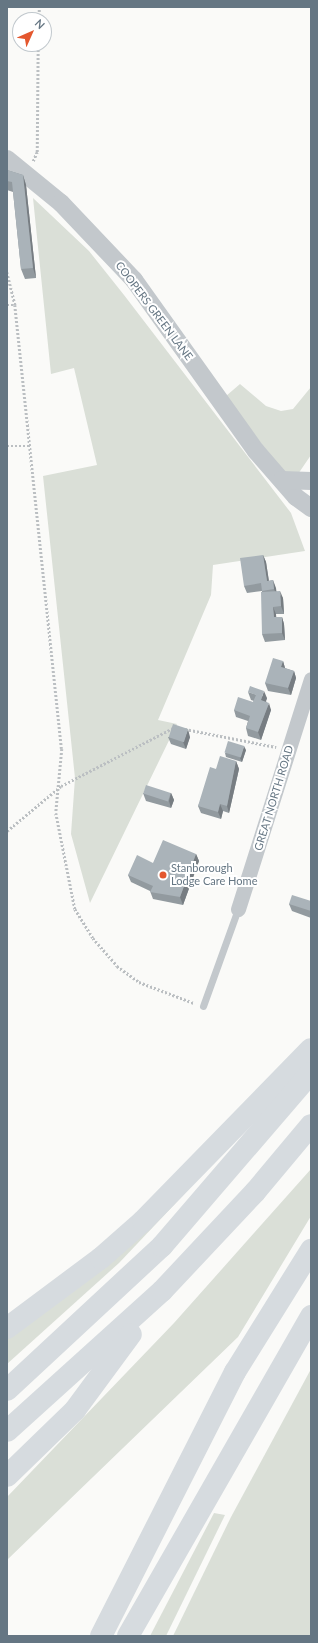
<!DOCTYPE html>
<html>
<head>
<meta charset="utf-8">
<style>
  body { margin:0 }
  #map { position:relative; width:318px; height:1643px; overflow:hidden; background:#fafaf8; font-family:Lato,sans-serif }
  div>[style] { position:absolute }
  [style*='--x'] { left:calc(var(--x)*1px); top:calc(var(--y)*1px); width:calc(var(--w)*1px); rotate:calc(var(--a)*1deg) }
  .green>* { inset:0; background:#dadfd7 }
  .path>* { height:2.5px; margin-top:-1.25px; transform-origin:0; background:repeating-linear-gradient(90deg,#bbbfc2 0 2px,transparent 0 4px) }
  .service>* { height:7px; margin:-3.5px; padding:0 3.5px; transform-origin:3.5px; border-radius:3.5px; background:#c3c8cc }
  .minor>* { height:15px; margin:-7.5px; padding:0 7.5px; transform-origin:7.5px; border-radius:7.5px; background:#c3c8cc }
  .tertiary>* { height:18px; margin:-9px; padding:0 9px; transform-origin:9px; border-radius:9px; background:#c3c8cc }
  .primary>* { height:22px; margin:-11px; padding:0 11px; transform-origin:11px; border-radius:11px; background:#d6dbdf }
  .motorway>* { height:22px; margin:-11px; padding:0 11px; transform-origin:11px; border-radius:11px; background:#d6dbdf }
  .wall>* { inset:0; background:#929a9f }
  .shaded-wall>* { inset:0; background:#777d82 }
  .building>* { inset:0; background:#aab3b9; transform-origin:0 0 }
  .dots>* { width:11px; height:11px; translate:-50% -50%; box-sizing:border-box; border:2px solid #fff; border-radius:50% }
  span { translate:-50% -50%; white-space:nowrap; text-align:center; line-height:1.15; -webkit-text-stroke:4px #fff; paint-order:stroke }
  .street-label { font-size:11px; color:#657683 }
  .poi-label { font-size:11px; color:#657683 }
  .left { translate:0 -50%; text-align:left }
  .frame { position:absolute; inset:0; border:8px solid #657683; pointer-events:none }
  .north { position:absolute; left:12px; top:12px; width:40px; height:40px; box-sizing:border-box; background:#fff; border:1px solid #c1c8cd; border-radius:50%; rotate:45deg; font-size:11px; font-weight:700; line-height:16px; text-align:center; color:#657683 }
  .north::after { content:''; display:block; margin:auto; width:14px; height:18px; background:#e4572e; clip-path:polygon(50% 0,100% 100%,50% 72%,0 100%) }
</style>
</head>
<body>
<div id="map">
  <div class="green">
    <div style="clip-path:polygon(33px 198px,89px 251px,124px 295px,291px 513px,305px 551px,213px 565px,211px 595px,158px 720px,177px 724px,90px 903px,71px 834px,75px 778px,43px 476px,97px 465px,74px 368px,51px 374px)"></div>
    <div style="clip-path:polygon(240px 384px,266px 406px,281px 411px,293px 409px,311px 387px,311px 455px,296px 477px,280px 469px,226px 396px)"></div>
    <div style="clip-path:polygon(311px 1169px,311px 1216px,238px 1337px,7px 1560px,7px 1497px,174px 1323px)"></div>
    <div style="clip-path:polygon(190px 1188px,119px 1263px,7px 1364px,7px 1338px)"></div>
    <div style="clip-path:polygon(311px 1369px,311px 1636px,173px 1636px,231px 1517px)"></div>
    <div style="clip-path:polygon(214px 1513px,225px 1515px,166px 1636px,150px 1636px)"></div>
  </div>
  <div class="path">
    <div style="--x:39;--y:20;--w:13;--a:-90"></div>
    <div style="--x:33;--y:161;--w:10;--a:-66"></div>
    <div style="--x:37;--y:152;--w:108;--a:-89.5"></div>
    <div style="--x:7;--y:272;--w:34;--a:76"></div>
    <div style="--x:15;--y:305;--w:446;--a:84"></div>
    <div style="--x:62;--y:749;--w:64;--a:95.4"></div>
    <div style="--x:56;--y:813;--w:98;--a:78.8"></div>
    <div style="--x:75;--y:909;--w:34;--a:58"></div>
    <div style="--x:93;--y:938;--w:37;--a:49"></div>
    <div style="--x:117;--y:966;--w:27;--a:36"></div>
    <div style="--x:139;--y:982;--w:59;--a:20.9"></div>
    <div style="--x:7;--y:305;--w:8;--a:0"></div>
    <div style="--x:7;--y:446;--w:23;--a:0"></div>
    <div style="--x:185;--y:729;--w:93;--a:11.2"></div>
    <div style="--x:7;--y:831;--w:70;--a:-39.8"></div>
    <div style="--x:61;--y:786;--w:126;--a:-27.4"></div>
  </div>
  <div class="service">
    <div style="--x:203;--y:1006;--w:103;--a:-70.2"></div>
  </div>
  <div class="minor">
    <div style="--x:238;--y:909;--w:241;--a:-72.4"></div>
  </div>
  <div class="tertiary">
    <div style="--x:7;--y:159;--w:70;--a:39.2"></div>
    <div style="--x:61;--y:203;--w:106;--a:46.5"></div>
    <div style="--x:134;--y:280;--w:210;--a:54.5"></div>
    <div style="--x:256;--y:451;--w:61;--a:49"></div>
    <div style="--x:296;--y:497;--w:19;--a:36"></div>
    <div style="--x:282;--y:480;--w:29;--a:2"></div>
  </div>
  <div class="primary">
    <div style="--x:101;--y:1636;--w:296;--a:-63.1"></div>
    <div style="--x:235;--y:1372;--w:144;--a:-58.1"></div>
    <div style="--x:128;--y:1636;--w:369;--a:-60.2"></div>
  </div>
  <div class="motorway">
    <div style="--x:7;--y:1328;--w:117;--a:-36.7"></div>
    <div style="--x:101;--y:1258;--w:56;--a:-41.4"></div>
    <div style="--x:143;--y:1221;--w:240;--a:-45.7"></div>
    <div style="--x:7;--y:1390;--w:212;--a:-42.9"></div>
    <div style="--x:162;--y:1246;--w:228;--a:-49.3"></div>
    <div style="--x:7;--y:1431;--w:209;--a:-42.1"></div>
    <div style="--x:162;--y:1291;--w:136;--a:-46.8"></div>
    <div style="--x:255;--y:1192;--w:87;--a:-50.1"></div>
    <div style="--x:7;--y:1476;--w:95;--a:-44.1"></div>
    <div style="--x:75;--y:1410;--w:94;--a:-53.6"></div>
  </div>
  <div class="wall">
    <div style="clip-path:polygon(7px 170px,23px 175px,26px 185px,36px 278px,25px 279px,21px 269px,13px 192px,7px 190px)"></div>
    <div style="clip-path:polygon(263px 555px,266px 562px,269px 581px,273px 580px,276px 591px,283px 598px,284px 614px,276px 614px,276px 617px,282px 617px,284px 624px,285px 640px,265px 642px,262px 634px,262px 591px,247px 593px,244px 586px)"></div>
    <div style="clip-path:polygon(283px 661px,285px 668px,294px 671px,296px 678px,291px 695px,268px 691px,265px 683px)"></div>
    <div style="clip-path:polygon(248px 692px,267px 698px,266px 701px,271px 710px,261px 740px,248px 736px,246px 728px,248px 721px,236px 717px,234px 710px,253px 702px,254px 701px,251px 700px)"></div>
    <div style="clip-path:polygon(168px 737px,190px 737px,186px 749px,171px 744px)"></div>
    <div style="clip-path:polygon(246px 750px,242px 762px,226px 757px,225px 753px)"></div>
    <div style="clip-path:polygon(236px 761px,239px 769px,229px 813px,223px 811px,221px 819px,201px 813px,198px 806px,216px 769px)"></div>
    <div style="clip-path:polygon(143px 793px,171px 793px,174px 800px,171px 808px,146px 801px)"></div>
    <div style="clip-path:polygon(196px 854px,199px 861px,183px 905px,153px 899px,150px 891px,131px 882px,128px 875px,153px 863px)"></div>
    <div style="clip-path:polygon(311px 901px,311px 918px,292px 911px,289px 904px)"></div>
  </div>
  <div class="shaded-wall">
    <div style="clip-path:polygon(23px 175px,26px 185px,36px 278px,33px 268px)"></div>
    <div style="clip-path:polygon(263px 555px,266px 562px,270px 589px,267px 581px)"></div>
    <div style="clip-path:polygon(273px 580px,276px 588px,277px 596px,274px 589px)"></div>
    <div style="clip-path:polygon(280px 591px,283px 598px,284px 614px,281px 606px)"></div>
    <div style="clip-path:polygon(273px 607px,276px 614px,277px 625px,274px 617px)"></div>
    <div style="clip-path:polygon(282px 617px,284px 624px,285px 640px,282px 633px)"></div>
    <div style="clip-path:polygon(283px 661px,285px 668px,281px 667px)"></div>
    <div style="clip-path:polygon(294px 671px,296px 678px,291px 695px,288px 688px)"></div>
    <div style="clip-path:polygon(264px 691px,267px 698px,264px 707px,261px 700px)"></div>
    <div style="clip-path:polygon(269px 703px,271px 710px,261px 740px,258px 732px)"></div>
    <div style="clip-path:polygon(188px 729px,190px 737px,186px 749px,183px 742px)"></div>
    <div style="clip-path:polygon(244px 746px,246px 750px,242px 762px,240px 758px)"></div>
    <div style="clip-path:polygon(236px 761px,239px 769px,229px 813px,227px 806px)"></div>
    <div style="clip-path:polygon(171px 793px,174px 800px,171px 808px,169px 801px)"></div>
    <div style="clip-path:polygon(220px 804px,223px 811px,221px 819px,218px 812px)"></div>
    <div style="clip-path:polygon(196px 854px,199px 861px,183px 905px,180px 897px)"></div>
  </div>
  <div class="building">
    <div style="clip-path:polygon(7px 170px,23px 175px,33px 268px,21px 269px,12px 182px,7px 181px)"></div>
    <div style="clip-path:polygon(263px 555px,267px 581px,273px 580px,274px 589px,262px 591px,261px 583px,244px 586px,240px 558px)"></div>
    <div style="clip-path:polygon(280px 591px,281px 606px,273px 607px,274px 617px,282px 617px,282px 633px,262px 634px,261px 592px)"></div>
    <div style="clip-path:polygon(273px 658px,283px 661px,281px 667px,294px 671px,288px 688px,265px 683px)"></div>
    <div style="clip-path:polygon(250px 686px,264px 691px,261px 700px,269px 703px,258px 732px,246px 728px,250px 716px,234px 710px,238px 697px,253px 702px,256px 695px,248px 692px)"></div>
    <div style="left:173px;top:724px;width:16px;height:14px;rotate:18deg"></div>
    <div style="left:228px;top:741px;width:17px;height:12px;rotate:17deg"></div>
    <div style="clip-path:polygon(220px 756px,236px 761px,227px 806px,220px 804px,218px 812px,198px 806px,210px 767px,216px 769px)"></div>
    <div style="left:146px;top:785px;width:26px;height:9px;rotate:18deg"></div>
    <div style="clip-path:polygon(163px 840px,196px 854px,180px 897px,150px 892px,153px 886px,128px 875px,137px 855px,153px 863px)"></div>
    <div style="clip-path:polygon(292px 895px,311px 901px,311px 911px,289px 904px)"></div>
  </div>
  <div class="dots">
    <div style="left:163px;top:875px;background:#e4572e"></div>
  </div>
  <div class="street-label">
    <span style="left:154px;top:311px;rotate:53deg">COOPERS GREEN LANE</span>
    <span style="left:274px;top:798px;rotate:-73deg">GREAT NORTH ROAD</span>
  </div>
  <div class="poi-label">
    <span class="left" style="left:171px;top:875px">Stanborough<br>Lodge Care Home</span>
  </div>
  <div class="frame"></div>
  <div class="north">N</div>
</div>
</body>
</html>
